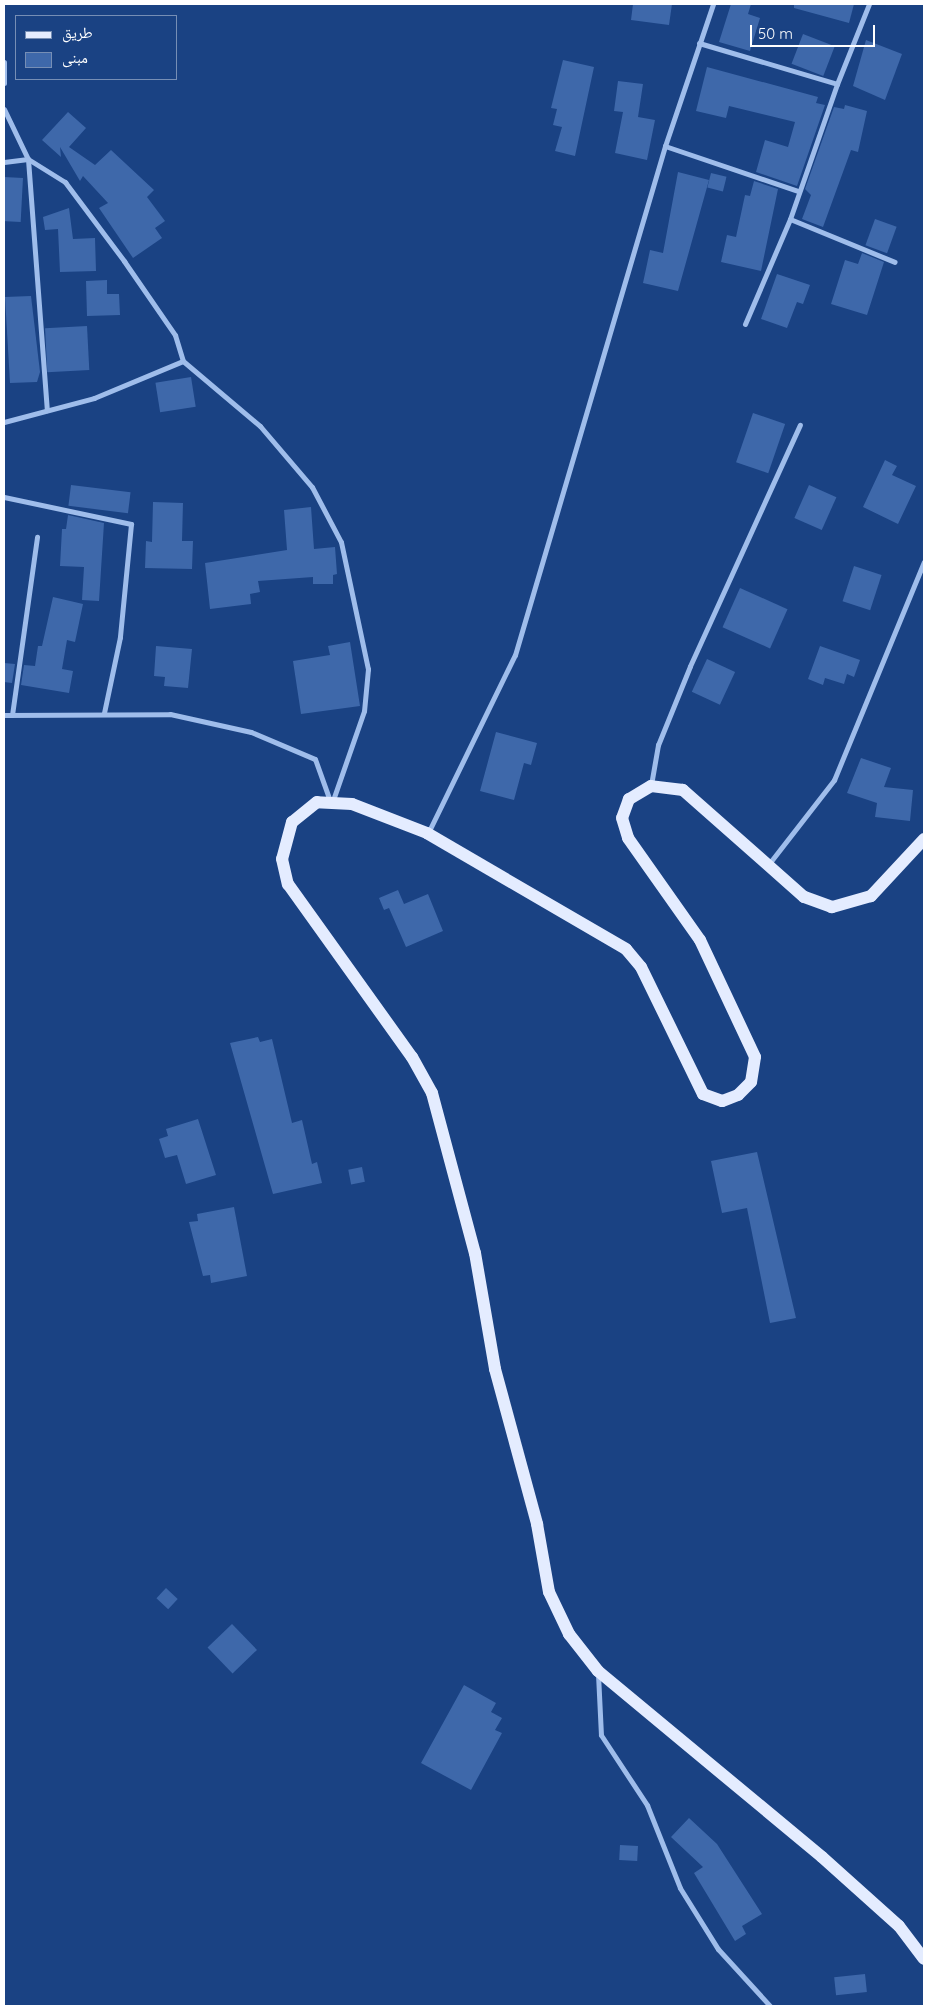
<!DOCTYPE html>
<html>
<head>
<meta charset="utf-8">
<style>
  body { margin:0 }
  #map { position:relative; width:928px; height:2010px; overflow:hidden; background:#1a4283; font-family:Quicksand,"Noto Naskh Arabic",sans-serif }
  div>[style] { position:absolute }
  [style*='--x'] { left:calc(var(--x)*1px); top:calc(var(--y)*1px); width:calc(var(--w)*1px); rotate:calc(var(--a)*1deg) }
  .building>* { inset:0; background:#3e68aa; transform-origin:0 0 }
  .street>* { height:5px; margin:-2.5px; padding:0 2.5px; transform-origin:2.5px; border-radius:2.5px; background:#9fbdeb }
  .primary>* { height:12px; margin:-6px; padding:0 6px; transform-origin:6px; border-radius:6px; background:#e4ecff }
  span { translate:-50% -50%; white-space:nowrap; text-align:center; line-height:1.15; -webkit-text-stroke:4.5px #1a4283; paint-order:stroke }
  .frame { position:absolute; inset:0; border:5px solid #fff; pointer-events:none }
  .legend { position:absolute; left:15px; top:15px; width:162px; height:65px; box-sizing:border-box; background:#1a4283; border:1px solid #768eb5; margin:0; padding:6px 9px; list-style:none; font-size:15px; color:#fff }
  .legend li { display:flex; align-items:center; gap:10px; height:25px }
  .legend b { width:25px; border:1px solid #768eb5 }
  .scale { position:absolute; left:750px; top:25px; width:125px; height:22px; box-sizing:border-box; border:2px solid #fff; border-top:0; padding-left:6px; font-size:15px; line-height:18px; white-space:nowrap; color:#fff; -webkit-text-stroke:4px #1a4283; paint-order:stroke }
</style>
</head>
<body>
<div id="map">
  <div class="building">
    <div style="clip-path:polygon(633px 4px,672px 4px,669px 25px,631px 20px)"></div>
    <div style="clip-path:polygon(731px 4px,751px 4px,748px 14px,760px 18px,750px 51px,719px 42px)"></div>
    <div style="clip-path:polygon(794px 4px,854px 4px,849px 23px,794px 8px)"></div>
    <div style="left:803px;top:34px;width:34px;height:32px;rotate:21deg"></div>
    <div style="clip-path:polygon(866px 40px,902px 54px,885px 100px,853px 86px)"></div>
    <div style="clip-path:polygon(563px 60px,594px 67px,575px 156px,555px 151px,562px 127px,553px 125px,557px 109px,551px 108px)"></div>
    <div style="clip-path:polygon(707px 67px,818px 97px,816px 103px,825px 105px,797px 186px,756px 172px,765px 140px,788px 147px,795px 122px,729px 106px,726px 118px,696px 111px)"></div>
    <div style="clip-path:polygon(618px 81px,643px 84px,638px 117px,655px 120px,647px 160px,615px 153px,623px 112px,614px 111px)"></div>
    <div style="clip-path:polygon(845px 105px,867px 111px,858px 152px,851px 150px,823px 227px,802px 219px,811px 195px,805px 189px,834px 107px,844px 109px)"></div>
    <div style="clip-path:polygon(68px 112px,86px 128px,69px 147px,95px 165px,111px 150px,154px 190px,147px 197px,165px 221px,155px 228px,162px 238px,133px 258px,99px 208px,108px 203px,83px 176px,80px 181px,60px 147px,61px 157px,42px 140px)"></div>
    <div style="clip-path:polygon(678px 172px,709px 180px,678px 291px,643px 283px,650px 250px,663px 253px)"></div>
    <div style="left:711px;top:173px;width:16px;height:15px;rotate:14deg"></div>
    <div style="left:4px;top:177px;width:19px;height:44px;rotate:3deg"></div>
    <div style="clip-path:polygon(754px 181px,778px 189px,761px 271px,721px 262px,727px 235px,736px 237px,745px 195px,750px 196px)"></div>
    <div style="clip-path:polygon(69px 208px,73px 239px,95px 238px,96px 271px,60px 272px,58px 229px,45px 230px,43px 217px)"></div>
    <div style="left:875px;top:219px;width:23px;height:28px;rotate:20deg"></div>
    <div style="clip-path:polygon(862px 253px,884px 262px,867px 315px,831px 304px,845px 260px,858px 264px)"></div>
    <div style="clip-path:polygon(777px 274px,810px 285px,803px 304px,797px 302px,787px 328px,761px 319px)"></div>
    <div style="clip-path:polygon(107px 280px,107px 294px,119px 294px,120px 315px,87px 316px,86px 281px)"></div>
    <div style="clip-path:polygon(31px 296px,40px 372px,37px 382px,10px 383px,5px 297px)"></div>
    <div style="left:87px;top:326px;width:44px;height:42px;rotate:87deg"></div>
    <div style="left:191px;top:377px;width:30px;height:36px;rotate:81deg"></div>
    <div style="left:753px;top:413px;width:34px;height:52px;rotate:19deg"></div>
    <div style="clip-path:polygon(885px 460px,897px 466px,892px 475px,916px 486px,898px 524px,863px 507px)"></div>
    <div style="left:71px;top:485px;width:60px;height:21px;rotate:7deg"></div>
    <div style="left:809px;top:485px;width:30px;height:36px;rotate:24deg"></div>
    <div style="clip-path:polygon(153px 502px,183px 503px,182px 541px,193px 541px,192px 569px,145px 568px,146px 541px,152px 542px)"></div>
    <div style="clip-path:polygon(311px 507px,314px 549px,335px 547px,337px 574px,333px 575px,333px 584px,313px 584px,313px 577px,258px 581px,260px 592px,250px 594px,251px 604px,210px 609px,205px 563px,287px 550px,284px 510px)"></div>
    <div style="clip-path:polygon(68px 515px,104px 523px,99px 601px,82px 600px,84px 567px,60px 566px,62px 529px,66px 529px)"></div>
    <div style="left:854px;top:566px;width:29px;height:37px;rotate:18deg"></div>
    <div style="left:740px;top:588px;width:52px;height:43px;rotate:24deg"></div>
    <div style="clip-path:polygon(53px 597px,83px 604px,75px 642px,67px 640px,62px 669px,73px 671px,69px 693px,21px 685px,24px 665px,35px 666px,38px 646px,42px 646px)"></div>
    <div style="clip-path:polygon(350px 642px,360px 706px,301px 714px,293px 661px,330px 655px,328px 646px)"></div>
    <div style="clip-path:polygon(156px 646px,192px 649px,188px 688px,164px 686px,165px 677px,154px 676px)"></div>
    <div style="clip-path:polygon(820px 646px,860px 660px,854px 677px,847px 674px,844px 684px,825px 678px,823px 685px,808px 679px)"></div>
    <div style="left:707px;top:659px;width:31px;height:36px;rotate:25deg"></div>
    <div style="clip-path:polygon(4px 663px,15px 664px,12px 683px,4px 682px)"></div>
    <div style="clip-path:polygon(496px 732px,537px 743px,531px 765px,524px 763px,514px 800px,480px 791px)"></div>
    <div style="clip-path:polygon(861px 758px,891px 768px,884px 787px,913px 790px,910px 821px,875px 817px,877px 803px,847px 793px)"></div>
    <div style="clip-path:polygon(398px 890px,404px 904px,428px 894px,443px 931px,406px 947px,389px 908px,384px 910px,379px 898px)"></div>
    <div style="clip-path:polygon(258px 1037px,260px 1042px,272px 1039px,292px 1123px,302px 1120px,312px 1164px,317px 1162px,322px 1183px,273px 1194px,230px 1043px)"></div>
    <div style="clip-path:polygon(198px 1119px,216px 1175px,186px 1184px,177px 1155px,165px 1158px,159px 1139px,168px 1136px,166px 1129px)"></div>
    <div style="clip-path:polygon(757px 1152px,796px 1318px,770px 1323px,747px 1208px,722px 1213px,711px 1161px)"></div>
    <div style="left:362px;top:1167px;width:15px;height:14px;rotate:79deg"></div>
    <div style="clip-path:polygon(234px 1207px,247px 1276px,211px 1283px,210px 1275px,203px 1276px,189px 1222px,198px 1221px,197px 1214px)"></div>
    <div style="left:166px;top:1588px;width:16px;height:14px;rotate:43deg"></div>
    <div style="left:232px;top:1624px;width:36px;height:34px;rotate:46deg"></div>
    <div style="clip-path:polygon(464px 1685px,496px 1703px,491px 1712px,502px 1718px,495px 1730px,502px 1733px,471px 1790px,421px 1763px)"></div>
    <div style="clip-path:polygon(689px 1818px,717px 1844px,762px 1914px,742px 1926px,746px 1934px,735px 1941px,694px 1873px,703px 1867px,671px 1837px)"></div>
    <div style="left:620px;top:1845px;width:18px;height:15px;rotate:3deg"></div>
    <div style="left:865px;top:1974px;width:18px;height:31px;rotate:84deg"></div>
  </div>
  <div class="street">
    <div style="--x:699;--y:43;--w:144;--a:16.5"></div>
    <div style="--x:837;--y:84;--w:86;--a:-68.2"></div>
    <div style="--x:4;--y:62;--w:21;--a:90"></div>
    <div style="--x:4;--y:109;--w:55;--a:64.4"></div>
    <div style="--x:28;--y:159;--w:44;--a:31.9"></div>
    <div style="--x:65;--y:182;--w:99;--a:53.2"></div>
    <div style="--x:124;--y:261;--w:90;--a:55.4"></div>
    <div style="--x:175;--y:335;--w:27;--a:73"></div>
    <div style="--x:183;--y:361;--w:101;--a:40.2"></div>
    <div style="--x:260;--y:426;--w:80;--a:49.6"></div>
    <div style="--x:312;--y:487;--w:62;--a:62.2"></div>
    <div style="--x:341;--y:542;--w:130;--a:78"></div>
    <div style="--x:368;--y:669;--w:42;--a:95.4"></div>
    <div style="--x:364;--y:711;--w:97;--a:109.2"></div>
    <div style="--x:665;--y:146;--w:140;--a:18.7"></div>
    <div style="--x:4;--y:162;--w:24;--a:-7"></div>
    <div style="--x:28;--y:159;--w:252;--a:85.7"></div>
    <div style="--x:790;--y:219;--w:113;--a:22.3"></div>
    <div style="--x:745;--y:324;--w:114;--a:-66.8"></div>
    <div style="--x:790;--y:219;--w:143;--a:-70.8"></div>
    <div style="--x:4;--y:422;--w:93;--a:-14.9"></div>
    <div style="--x:94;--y:398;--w:96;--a:-22.6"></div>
    <div style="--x:4;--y:497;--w:130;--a:12"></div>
    <div style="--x:131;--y:524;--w:114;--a:95.6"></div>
    <div style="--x:120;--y:637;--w:78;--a:101.9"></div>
    <div style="--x:4;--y:715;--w:166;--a:-0.3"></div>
    <div style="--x:170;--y:714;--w:83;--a:12.5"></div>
    <div style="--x:251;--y:732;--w:69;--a:22.9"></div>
    <div style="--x:315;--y:759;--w:45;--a:70.3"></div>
    <div style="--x:12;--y:715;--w:180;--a:-82"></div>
    <div style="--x:651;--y:785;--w:41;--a:-80.1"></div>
    <div style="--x:658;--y:745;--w:85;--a:-67.9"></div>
    <div style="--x:690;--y:666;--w:265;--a:-65.5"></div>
    <div style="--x:428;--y:833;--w:198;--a:-64"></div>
    <div style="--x:515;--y:655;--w:531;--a:-73.58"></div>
    <div style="--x:665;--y:146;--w:150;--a:-71.3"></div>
    <div style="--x:768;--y:865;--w:108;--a:-52.2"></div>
    <div style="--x:834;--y:780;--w:236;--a:-67.6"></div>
    <div style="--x:598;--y:1674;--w:61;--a:87.2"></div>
    <div style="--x:601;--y:1735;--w:84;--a:56.7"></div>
    <div style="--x:647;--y:1805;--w:89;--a:68.3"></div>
    <div style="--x:680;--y:1888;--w:72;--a:58.1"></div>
    <div style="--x:718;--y:1949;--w:77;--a:47.6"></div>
  </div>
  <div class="primary">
    <div style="--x:924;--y:839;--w:78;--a:132.9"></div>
    <div style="--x:871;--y:896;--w:41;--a:164.2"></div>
    <div style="--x:832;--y:907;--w:30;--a:-160"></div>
    <div style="--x:804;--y:897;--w:162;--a:-138.5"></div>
    <div style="--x:683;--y:790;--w:32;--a:-173"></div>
    <div style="--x:651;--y:786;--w:26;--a:149"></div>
    <div style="--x:629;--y:799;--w:20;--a:110"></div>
    <div style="--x:622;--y:818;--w:21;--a:73"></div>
    <div style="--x:628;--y:838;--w:125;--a:54.8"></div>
    <div style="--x:700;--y:940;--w:129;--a:64.8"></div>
    <div style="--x:755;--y:1057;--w:25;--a:99"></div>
    <div style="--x:751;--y:1082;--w:18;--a:135"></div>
    <div style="--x:738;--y:1095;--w:17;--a:159"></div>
    <div style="--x:722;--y:1101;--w:20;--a:-160"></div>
    <div style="--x:703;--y:1094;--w:141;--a:-116"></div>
    <div style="--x:641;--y:967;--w:23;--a:-130"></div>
    <div style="--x:626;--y:949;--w:230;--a:-149.8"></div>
    <div style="--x:427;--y:833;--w:80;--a:-158.9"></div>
    <div style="--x:352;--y:804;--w:35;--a:-177"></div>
    <div style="--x:317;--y:802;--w:32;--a:141"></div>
    <div style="--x:292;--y:822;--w:38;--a:105"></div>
    <div style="--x:282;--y:859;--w:26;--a:77"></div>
    <div style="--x:288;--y:884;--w:213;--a:54.4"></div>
    <div style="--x:412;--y:1057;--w:41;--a:60.9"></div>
    <div style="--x:432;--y:1093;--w:166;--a:75"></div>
    <div style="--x:475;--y:1253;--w:118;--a:80.2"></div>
    <div style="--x:495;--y:1369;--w:161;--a:74.8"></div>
    <div style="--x:537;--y:1524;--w:69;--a:80"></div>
    <div style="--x:549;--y:1592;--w:47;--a:64.5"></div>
    <div style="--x:569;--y:1634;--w:47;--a:51.9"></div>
    <div style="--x:598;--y:1671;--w:291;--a:39.7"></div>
    <div style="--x:822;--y:1857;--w:103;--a:41.9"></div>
    <div style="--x:899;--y:1926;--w:41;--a:52.9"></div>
  </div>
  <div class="frame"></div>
  <ul class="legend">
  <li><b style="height:6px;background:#e4ecff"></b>طريق</li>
  <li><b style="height:14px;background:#3e68aa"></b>مبنى</li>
  </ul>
  <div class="scale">50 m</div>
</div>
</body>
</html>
